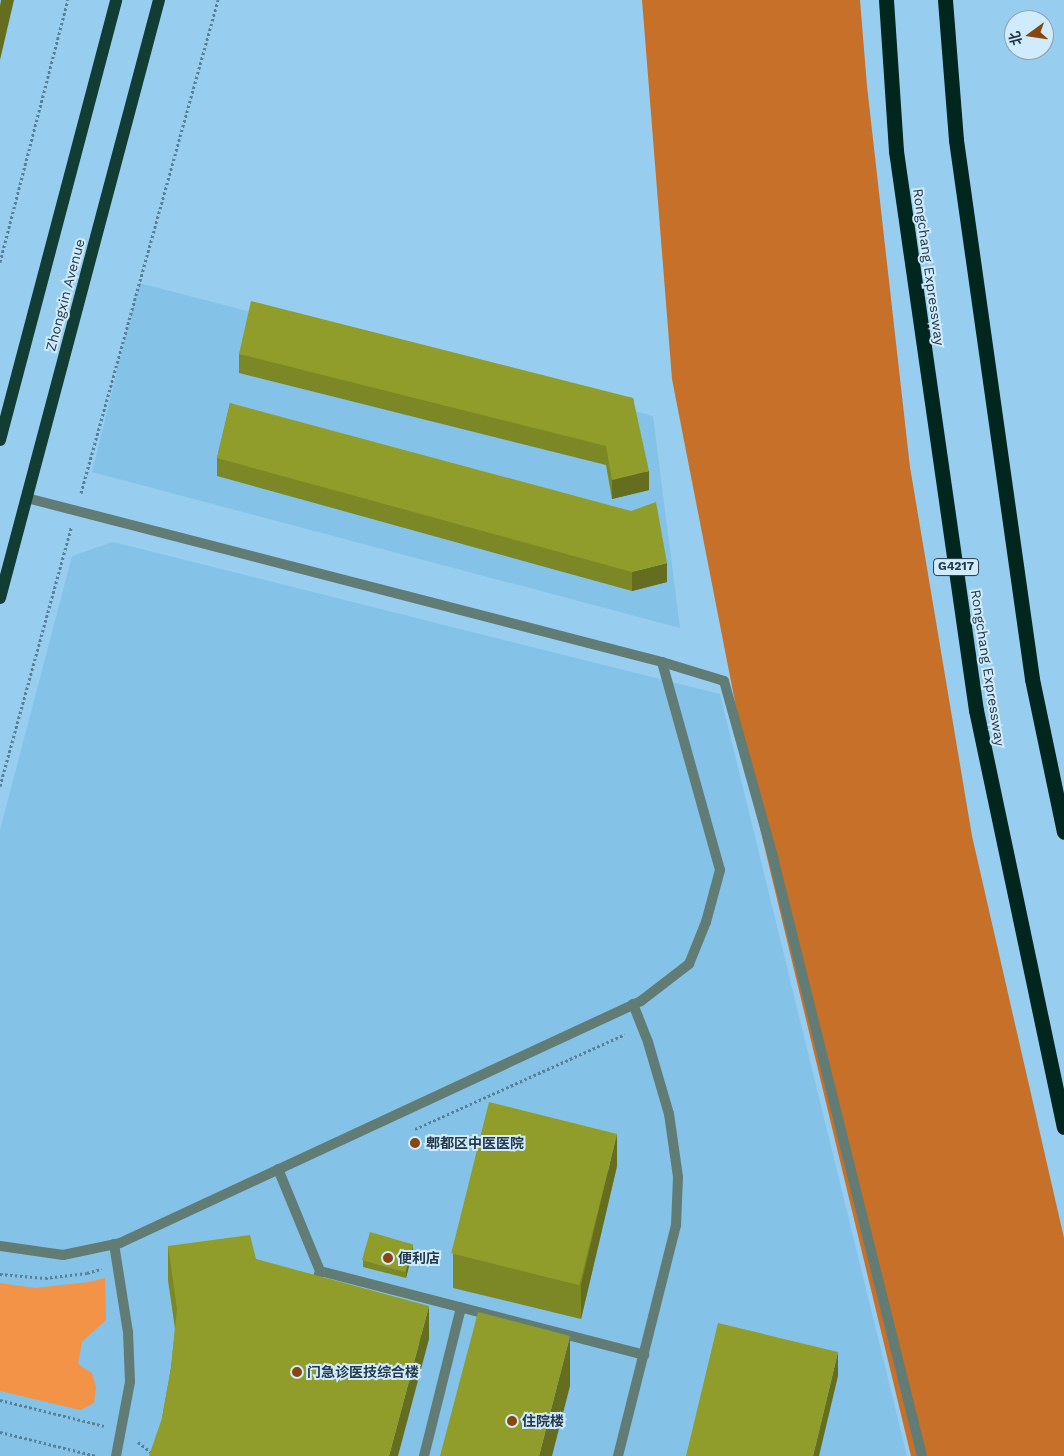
<!DOCTYPE html>
<html>
<head>
<meta charset="utf-8">
<style>
  body { margin:0 }
  #map { position:relative; width:1064px; height:1456px; overflow:hidden; background:#97cef0; font-family:"Work Sans","Noto Sans SC",sans-serif }
  div>[style] { position:absolute }
  [style*='--x'] { left:calc(var(--x)*1px); top:calc(var(--y)*1px); width:calc(var(--w)*1px); rotate:calc(var(--a)*1deg) }
  .built>* { inset:0; background:#84c2e7 }
  .green>* { inset:0; background:#f39348 }
  .forest>* { inset:0; background:#c67029 }
  .path>* { height:3px; margin-top:-1.5px; transform-origin:0; background:repeating-linear-gradient(90deg,#5a8097 0 2.5px,transparent 0 5px) }
  .service>* { height:10px; margin:-5px; padding:0 5px; transform-origin:5px; border-radius:5px; background:#617c74 }
  .tertiary>* { height:10px; margin:-5px; padding:0 5px; transform-origin:5px; border-radius:5px; background:#617c74 }
  .primary>* { height:12px; margin:-6px; padding:0 6px; transform-origin:6px; border-radius:6px; background:#113d34 }
  .motorway>* { height:15px; margin:-7.5px; padding:0 7.5px; transform-origin:7.5px; border-radius:7.5px; background:#00261e }
  .wall>* { inset:0; background:#7c8725 }
  .shaded-wall>* { inset:0; background:#656e1e }
  .building>* { inset:0; background:#909d2b; transform-origin:0 0 }
  .dots>* { width:14px; height:14px; translate:-50% -50%; box-sizing:border-box; border:2px solid #d0ebfd; border-radius:50% }
  span { translate:-50% -50%; white-space:nowrap; text-align:center; line-height:1.15; -webkit-text-stroke:4px #d0ebfd; paint-order:stroke }
  .shield-label span { padding:1px 4px; background:#d0ebfd; border:1px solid; border-radius:4px; -webkit-text-stroke-width:0 }
  .shield-label { font-size:12px; color:#243a48; font-weight:700 }
  .street-label { font-size:14px; color:#243a48 }
  .poi-label { font-size:14px; color:#243a48; font-weight:700 }
  .left { translate:0 -50%; text-align:left }
  .north { position:absolute; left:1004px; top:10px; width:50px; height:50px; box-sizing:border-box; background:#d0ebfd; border:1px solid #8ba4b5; border-radius:50%; rotate:256deg; font-size:14px; font-weight:700; line-height:20px; text-align:center; color:#243a48 }
  .north::after { content:''; display:block; margin:auto; width:18px; height:22px; background:#87470d; clip-path:polygon(50% 0,100% 100%,50% 72%,0 100%) }
</style>
</head>
<body>
<div id="map">
  <div class="built">
    <div style="clip-path:polygon(139px 283px,653px 416px,680px 628px,92px 472px)"></div>
    <div style="clip-path:polygon(113px 542px,720px 694px,907px 1456px,0 1456px,0 830px,72px 556px)"></div>
  </div>
  <div class="green">
    <div style="clip-path:polygon(105px 1278px,106px 1320px,82px 1342px,78px 1364px,92px 1373px,96px 1387px,94px 1403px,80px 1410px,0 1391px,0 1283px,35px 1288px,89px 1282px)"></div>
  </div>
  <div class="forest">
    <div style="clip-path:polygon(642px 0,860px 0,867px 86px,910px 467px,972px 836px,1064px 1238px,1064px 1456px,911px 1456px,758px 820px,672px 379px)"></div>
  </div>
  <div class="path">
    <div style="--x:0;--y:262;--w:271;--a:-75.5"></div>
    <div style="--x:81;--y:493;--w:512;--a:-74.47"></div>
    <div style="--x:0;--y:786;--w:268;--a:-74.6"></div>
    <div style="--x:415;--y:1129;--w:230;--a:-24.3"></div>
    <div style="--x:0;--y:1274;--w:45;--a:5.1"></div>
    <div style="--x:45;--y:1278;--w:42;--a:-6.8"></div>
    <div style="--x:87;--y:1273;--w:15;--a:-16"></div>
    <div style="--x:0;--y:1400;--w:107;--a:14"></div>
    <div style="--x:0;--y:1432;--w:99;--a:14"></div>
    <div style="--x:138;--y:1442;--w:23;--a:38"></div>
  </div>
  <div class="service">
    <div style="--x:278;--y:1169;--w:110;--a:67.6"></div>
    <div style="--x:320;--y:1271;--w:6;--a:108"></div>
    <div style="--x:114;--y:1244;--w:89;--a:81"></div>
    <div style="--x:128;--y:1332;--w:50;--a:87.7"></div>
    <div style="--x:130;--y:1382;--w:75;--a:100.7"></div>
    <div style="--x:0;--y:1246;--w:64;--a:8.1"></div>
    <div style="--x:63;--y:1255;--w:58;--a:-11.9"></div>
    <div style="--x:120;--y:1243;--w:574;--a:-24.91"></div>
    <div style="--x:641;--y:1001;--w:61;--a:-37.6"></div>
    <div style="--x:689;--y:964;--w:45;--a:-68"></div>
    <div style="--x:706;--y:922;--w:54;--a:-74.9"></div>
    <div style="--x:720;--y:870;--w:216;--a:-105.6"></div>
    <div style="--x:662;--y:662;--w:656;--a:-165.52"></div>
    <div style="--x:320;--y:1271;--w:335;--a:14.5"></div>
    <div style="--x:424;--y:1456;--w:153;--a:-76"></div>
    <div style="--x:618;--y:1456;--w:238;--a:-75.9"></div>
    <div style="--x:676;--y:1225;--w:48;--a:-87.6"></div>
    <div style="--x:678;--y:1177;--w:64;--a:-98.1"></div>
    <div style="--x:669;--y:1114;--w:75;--a:-106.3"></div>
    <div style="--x:648;--y:1042;--w:41;--a:-111.5"></div>
  </div>
  <div class="tertiary">
    <div style="--x:662;--y:662;--w:65;--a:17"></div>
    <div style="--x:724;--y:681;--w:179;--a:74.4"></div>
    <div style="--x:772;--y:853;--w:621;--a:76.03"></div>
  </div>
  <div class="primary">
    <div style="--x:0;--y:440;--w:455;--a:-75.2"></div>
    <div style="--x:0;--y:598;--w:619;--a:-75.11"></div>
  </div>
  <div class="motorway">
    <div style="--x:886;--y:0;--w:151;--a:86.2"></div>
    <div style="--x:896;--y:151;--w:565;--a:81.86"></div>
    <div style="--x:976;--y:710;--w:426;--a:78.1"></div>
    <div style="--x:945;--y:0;--w:140;--a:85.5"></div>
    <div style="--x:956;--y:140;--w:544;--a:81.97"></div>
    <div style="--x:1032;--y:679;--w:156;--a:78.2"></div>
  </div>
  <div class="wall">
    <div style="clip-path:polygon(239px 354px,633px 398px,649px 490px,612px 499px,606px 465px,239px 373px)"></div>
    <div style="clip-path:polygon(230px 403px,667px 582px,632px 591px,217px 476px,217px 458px)"></div>
    <div style="clip-path:polygon(617px 1166px,581px 1319px,453px 1288px,453px 1254px)"></div>
    <div style="clip-path:polygon(168px 1246px,256px 1259px,429px 1339px,162px 1418px,171px 1368px,175px 1329px,168px 1280px)"></div>
    <div style="clip-path:polygon(413px 1250px,406px 1278px,363px 1267px,363px 1260px)"></div>
  </div>
  <div class="shaded-wall">
    <div style="clip-path:polygon(1px 0,14px 0,0 60px,0 6px)"></div>
    <div style="clip-path:polygon(649px 471px,649px 490px,612px 499px,612px 480px)"></div>
    <div style="clip-path:polygon(667px 563px,667px 582px,632px 591px,632px 572px)"></div>
    <div style="clip-path:polygon(617px 1133px,617px 1166px,581px 1319px,581px 1285px)"></div>
    <div style="clip-path:polygon(413px 1244px,413px 1250px,406px 1278px,406px 1272px)"></div>
    <div style="clip-path:polygon(429px 1306px,429px 1339px,398px 1456px,389px 1456px)"></div>
    <div style="clip-path:polygon(570px 1336px,570px 1386px,552px 1456px,539px 1456px)"></div>
    <div style="clip-path:polygon(838px 1352px,838px 1376px,819px 1456px,813px 1456px)"></div>
  </div>
  <div class="building">
    <div style="clip-path:polygon(251px 301px,633px 398px,649px 471px,612px 480px,606px 446px,239px 354px)"></div>
    <div style="clip-path:polygon(230px 403px,631px 511px,656px 502px,667px 563px,632px 572px,217px 458px)"></div>
    <div style="left:489px;top:1102px;width:132px;height:156px;rotate:14deg"></div>
    <div style="left:370px;top:1232px;width:45px;height:29px;rotate:16deg"></div>
    <div style="clip-path:polygon(250px 1235px,256px 1259px,429px 1306px,389px 1456px,149px 1456px,162px 1418px,171px 1368px,177px 1309px,168px 1246px)"></div>
    <div style="clip-path:polygon(478px 1312px,570px 1336px,539px 1456px,440px 1456px)"></div>
    <div style="clip-path:polygon(718px 1323px,838px 1352px,813px 1456px,686px 1456px)"></div>
  </div>
  <div class="dots">
    <div style="left:415px;top:1143px;background:#87470d"></div>
    <div style="left:388px;top:1258px;background:#87470d"></div>
    <div style="left:297px;top:1372px;background:#87470d"></div>
    <div style="left:512px;top:1421px;background:#87470d"></div>
  </div>
  <div class="shield-label">
    <span style="left:956px;top:567px">G4217</span>
  </div>
  <div class="street-label">
    <span style="left:929px;top:267px;rotate:82deg">Rongchang Expressway</span>
    <span style="left:65px;top:295px;rotate:-75deg">Zhongxin Avenue</span>
    <span style="left:988px;top:668px;rotate:81deg">Rongchang Expressway</span>
  </div>
  <div class="poi-label">
    <span class="left" style="left:426px;top:1143px">郫都区中医医院</span>
    <span class="left" style="left:398px;top:1258px">便利店</span>
    <span class="left" style="left:307px;top:1372px">门急诊医技综合楼</span>
    <span class="left" style="left:522px;top:1421px">住院楼</span>
  </div>
  <div class="north">北</div>
</div>
</body>
</html>
